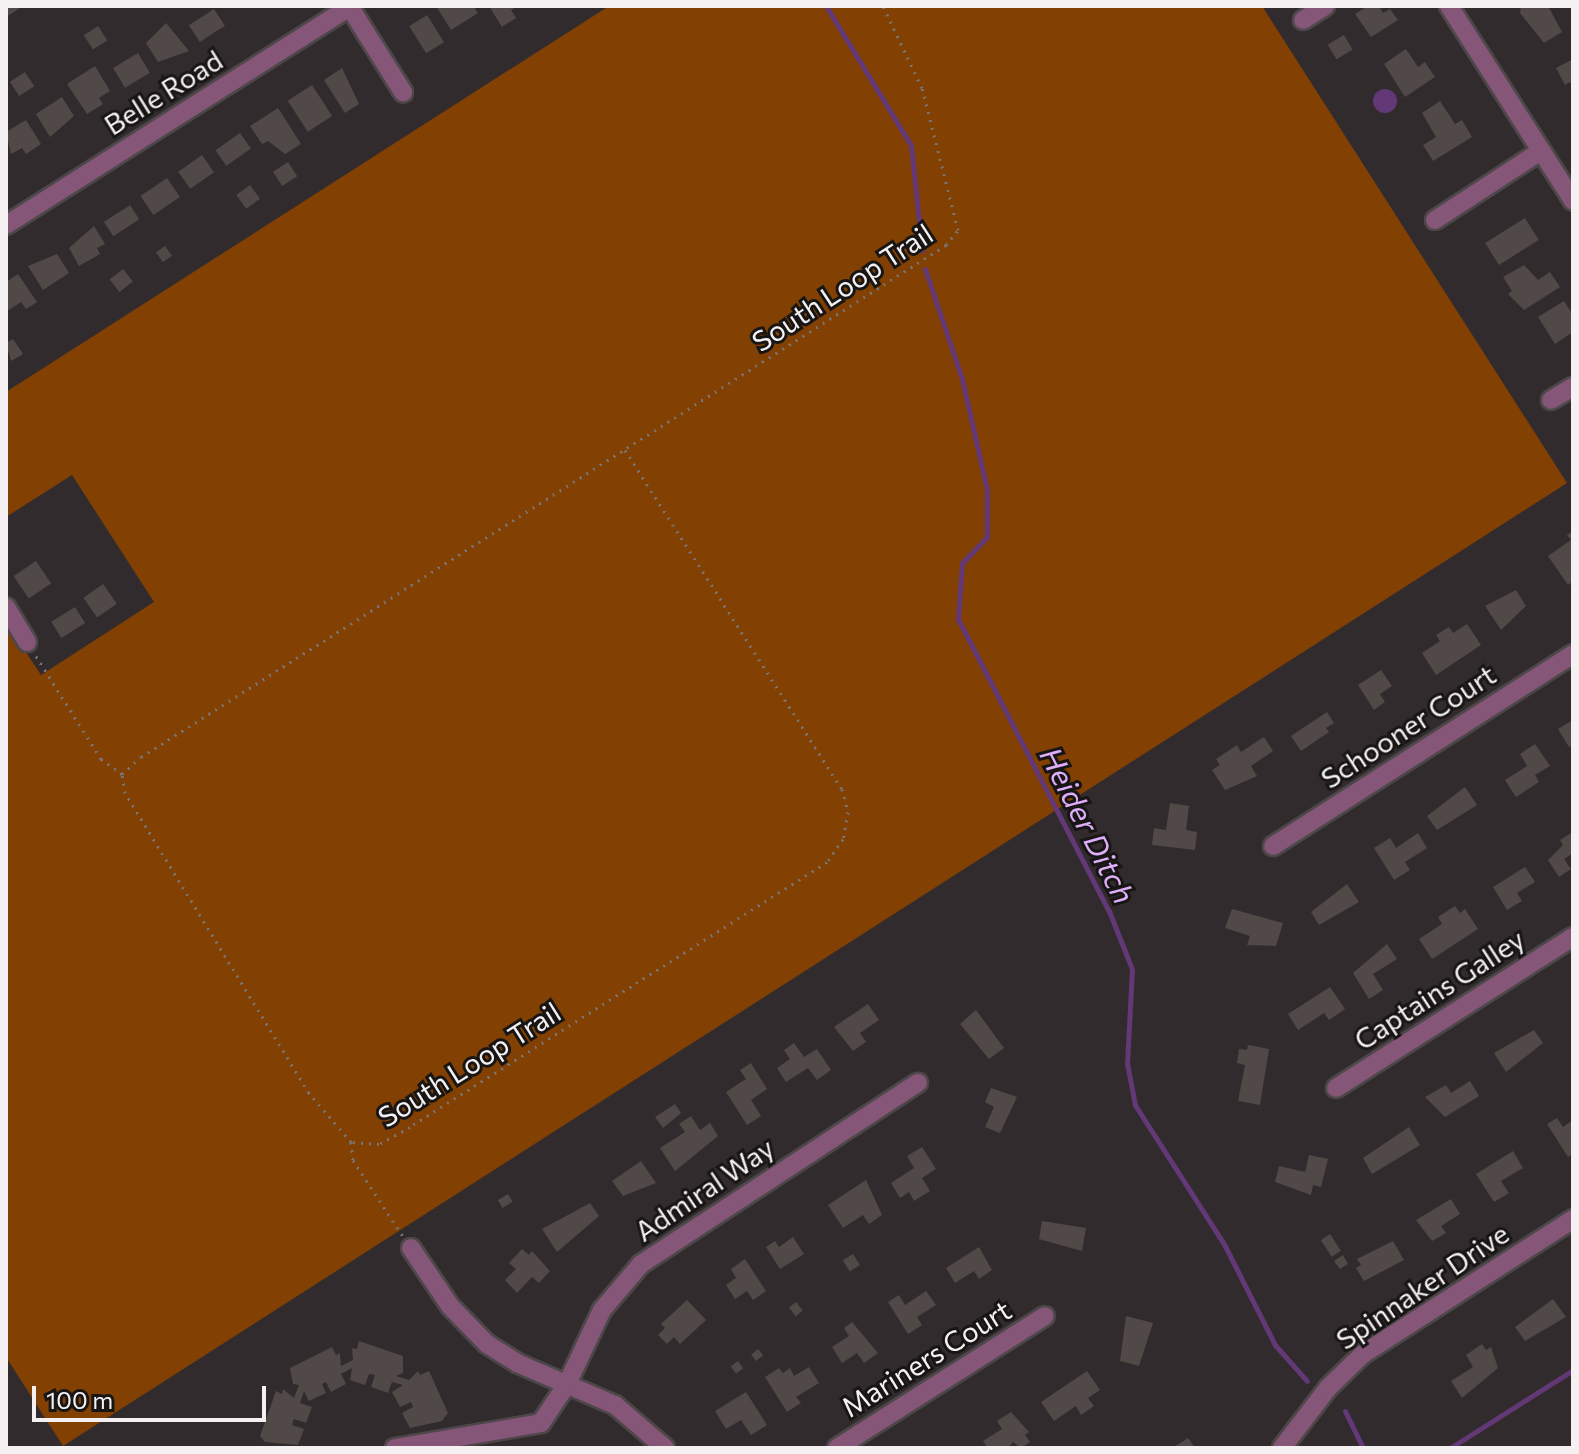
<!DOCTYPE html>
<html>
<head>
<meta charset="utf-8">
<style>
  body { margin:0 }
  #map { position:relative; width:1579px; height:1454px; overflow:hidden; background:#322b2d; font-family:Commissioner,sans-serif }
  div>[style] { position:absolute }
  [style*='--x'] { left:calc(var(--x)*1px); top:calc(var(--y)*1px); width:calc(var(--w)*1px); rotate:calc(var(--a)*1deg) }
  .forest>* { inset:0; background:#824102 }
  .water>* { inset:0; background:#623877 }
  .round { border-radius:50% }
  .stream>* { height:5px; margin:-2.5px; padding:0 2.5px; transform-origin:2.5px; border-radius:2.5px; background:#623877 }
  .building>* { inset:0; background:#504947; transform-origin:0 0 }
  .path>* { height:3px; margin-top:-1.5px; transform-origin:0; background:repeating-linear-gradient(90deg,#797374 0 2px,transparent 0 8px) }
  .roads { filter:drop-shadow(2px 0 #4d4749) drop-shadow(-2px 0 #4d4749) drop-shadow(0 2px #4d4749) drop-shadow(0 -2px #4d4749) }
  .street>* { height:18px; margin:-9px; padding:0 9px; transform-origin:9px; border-radius:9px; background:#855677 }
  span { translate:-50% -50%; white-space:nowrap; text-align:center; line-height:1.15; -webkit-text-stroke:6px #181515; paint-order:stroke }
  .street-label { font-size:28px; color:#f5f1f2 }
  .water-label { font-size:30px; color:#deaef8; font-style:italic }
  .frame { position:absolute; inset:0; border:8px solid #f5f1f2; pointer-events:none }
  .scale { position:absolute; left:32px; top:1386px; width:234px; height:36px; box-sizing:border-box; border:4px solid #f5f1f2; border-top:0; padding-left:10px; font-size:24px; line-height:28px; white-space:nowrap; color:#f5f1f2; -webkit-text-stroke:6px #181515; paint-order:stroke }
</style>
</head>
<body>
<div id="map">
  <div class="forest">
    <div style="clip-path:polygon(609px 6px,1262px 6px,1567px 483px,63px 1446px,6px 1357px,6px 622px,41px 675px,154px 602px,72px 475px,6px 517px,6px 392px)"></div>
  </div>
  <div class="water">
    <div class="round" style="left:1373px;top:89px;width:24px;height:24px"></div>
  </div>
  <div class="stream">
    <div style="--x:826;--y:6;--w:163;--a:58.6"></div>
    <div style="--x:911;--y:145;--w:106;--a:84"></div>
    <div style="--x:925;--y:269;--w:116;--a:71.4"></div>
    <div style="--x:962;--y:379;--w:114;--a:77.3"></div>
    <div style="--x:987;--y:490;--w:47;--a:90"></div>
    <div style="--x:987;--y:537;--w:36;--a:134"></div>
    <div style="--x:962;--y:563;--w:56;--a:94.1"></div>
    <div style="--x:958;--y:619;--w:329;--a:62.7"></div>
    <div style="--x:1109;--y:911;--w:62;--a:68.4"></div>
    <div style="--x:1132;--y:969;--w:94;--a:93"></div>
    <div style="--x:1127;--y:1063;--w:43;--a:79.2"></div>
    <div style="--x:1135;--y:1105;--w:167;--a:57.4"></div>
    <div style="--x:1225;--y:1246;--w:111;--a:63.2"></div>
    <div style="--x:1275;--y:1345;--w:48;--a:48.4"></div>
    <div style="--x:1345;--y:1411;--w:41;--a:64.1"></div>
    <div style="--x:1450;--y:1448;--w:146;--a:-32.4"></div>
  </div>
  <div class="building">
    <div style="clip-path:polygon(6px 6px,18px 6px,20px 8px,6px 17px)"></div>
    <div style="clip-path:polygon(436px 6px,473px 6px,478px 13px,451px 30px)"></div>
    <div style="clip-path:polygon(489px 6px,518px 6px,511px 10px,516px 18px,502px 27px)"></div>
    <div style="clip-path:polygon(1368px 6px,1379px 6px,1383px 13px,1390px 9px,1398px 20px,1371px 37px,1355px 14px)"></div>
    <div style="clip-path:polygon(1521px 6px,1548px 6px,1562px 32px,1544px 43px,1520px 13px)"></div>
    <div style="left:214px;top:9px;width:20px;height:30px;rotate:57deg"></div>
    <div style="left:427px;top:15px;width:32px;height:21px;rotate:58deg"></div>
    <div style="clip-path:polygon(166px 23px,189px 51px,158px 62px,146px 43px)"></div>
    <div style="left:98px;top:26px;width:17px;height:17px;rotate:57deg"></div>
    <div style="left:1344px;top:35px;width:17px;height:19px;rotate:59deg"></div>
    <div style="clip-path:polygon(1406px 49px,1418px 67px,1425px 62px,1435px 77px,1405px 97px,1384px 64px)"></div>
    <div style="left:138px;top:53px;width:23px;height:29px;rotate:59deg"></div>
    <div style="clip-path:polygon(1573px 59px,1573px 87px,1570px 82px,1565px 85px,1556px 68px)"></div>
    <div style="clip-path:polygon(95px 66px,110px 91px,99px 98px,103px 104px,87px 114px,67px 84px)"></div>
    <div style="clip-path:polygon(342px 68px,359px 104px,345px 113px,324px 80px)"></div>
    <div style="left:25px;top:72px;width:17px;height:18px;rotate:57deg"></div>
    <div style="left:312px;top:85px;width:37px;height:29px;rotate:57deg"></div>
    <div style="clip-path:polygon(62px 97px,74px 116px,50px 137px,36px 114px)"></div>
    <div style="clip-path:polygon(1440px 101px,1455px 124px,1462px 120px,1472px 137px,1433px 161px,1423px 145px,1436px 137px,1422px 113px)"></div>
    <div style="clip-path:polygon(278px 108px,301px 144px,285px 154px,268px 141px,262px 144px,250px 126px)"></div>
    <div style="clip-path:polygon(26px 120px,41px 144px,26px 154px,22px 148px,11px 154px,6px 132px)"></div>
    <div style="left:240px;top:133px;width:19px;height:30px;rotate:55deg"></div>
    <div style="left:202px;top:155px;width:21px;height:29px;rotate:55deg"></div>
    <div style="left:288px;top:162px;width:17px;height:18px;rotate:57deg"></div>
    <div style="left:167px;top:178px;width:23px;height:32px;rotate:56deg"></div>
    <div style="left:250px;top:185px;width:17px;height:17px;rotate:54deg"></div>
    <div style="left:130px;top:205px;width:17px;height:31px;rotate:57deg"></div>
    <div style="left:1525px;top:218px;width:26px;height:47px;rotate:58deg"></div>
    <div style="clip-path:polygon(94px 226px,105px 244px,97px 248px,100px 254px,79px 266px,69px 248px)"></div>
    <div style="left:165px;top:246px;width:12px;height:11px;rotate:55deg"></div>
    <div style="clip-path:polygon(57px 254px,69px 273px,43px 290px,28px 266px)"></div>
    <div style="clip-path:polygon(1524px 265px,1538px 280px,1550px 272px,1560px 287px,1524px 310px,1508px 294px,1512px 291px,1503px 277px)"></div>
    <div style="left:123px;top:269px;width:16px;height:17px;rotate:52deg"></div>
    <div style="clip-path:polygon(18px 274px,37px 302px,26px 309px,21px 302px,7px 311px,6px 282px)"></div>
    <div style="clip-path:polygon(1564px 301px,1573px 315px,1573px 332px,1555px 344px,1538px 317px)"></div>
    <div style="clip-path:polygon(13px 339px,23px 354px,11px 361px,6px 343px)"></div>
    <div style="clip-path:polygon(1573px 531px,1573px 581px,1568px 585px,1548px 556px,1571px 540px,1567px 535px)"></div>
    <div style="left:36px;top:561px;width:27px;height:27px;rotate:56deg"></div>
    <div style="left:103px;top:584px;width:24px;height:24px;rotate:55deg"></div>
    <div style="clip-path:polygon(1516px 590px,1526px 606px,1501px 630px,1485px 606px)"></div>
    <div style="left:75px;top:607px;width:19px;height:28px;rotate:58deg"></div>
    <div style="clip-path:polygon(1467px 624px,1481px 645px,1436px 675px,1422px 653px,1440px 641px,1436px 635px,1449px 627px,1453px 633px)"></div>
    <div style="clip-path:polygon(1381px 670px,1392px 686px,1380px 694px,1385px 702px,1374px 710px,1358px 685px)"></div>
    <div style="clip-path:polygon(1327px 712px,1334px 723px,1326px 728px,1329px 732px,1301px 751px,1291px 736px)"></div>
    <div style="clip-path:polygon(1573px 720px,1573px 745px,1569px 747px,1558px 729px)"></div>
    <div style="clip-path:polygon(1264px 737px,1273px 751px,1251px 766px,1257px 776px,1225px 790px,1212px 770px,1220px 765px,1216px 759px,1237px 745px,1241px 752px)"></div>
    <div style="clip-path:polygon(1535px 744px,1550px 766px,1535px 775px,1539px 782px,1516px 797px,1505px 780px,1527px 766px,1520px 754px)"></div>
    <div style="clip-path:polygon(1465px 787px,1477px 805px,1437px 830px,1427px 816px)"></div>
    <div style="clip-path:polygon(1170px 803px,1189px 806px,1186px 830px,1197px 832px,1195px 850px,1152px 845px,1154px 828px,1166px 830px)"></div>
    <div style="clip-path:polygon(1573px 832px,1573px 853px,1564px 859px,1571px 869px,1559px 877px,1548px 860px,1563px 845px,1560px 840px)"></div>
    <div style="clip-path:polygon(1418px 833px,1427px 848px,1405px 862px,1410px 870px,1394px 880px,1374px 848px,1390px 838px,1396px 848px)"></div>
    <div style="clip-path:polygon(1525px 867px,1535px 882px,1517px 893px,1522px 901px,1507px 910px,1493px 887px)"></div>
    <div style="clip-path:polygon(1347px 884px,1359px 902px,1319px 925px,1311px 912px)"></div>
    <div style="clip-path:polygon(1455px 906px,1460px 913px,1465px 909px,1478px 929px,1432px 959px,1419px 939px,1442px 924px,1438px 917px)"></div>
    <div style="clip-path:polygon(1232px 909px,1283px 923px,1276px 946px,1247px 945px,1250px 936px,1225px 928px)"></div>
    <div style="clip-path:polygon(1387px 944px,1397px 959px,1373px 974px,1383px 990px,1369px 999px,1353px 973px)"></div>
    <div style="clip-path:polygon(1330px 987px,1345px 1009px,1329px 1020px,1324px 1013px,1298px 1030px,1288px 1014px)"></div>
    <div style="clip-path:polygon(868px 1004px,879px 1020px,860px 1033px,866px 1042px,853px 1051px,834px 1027px)"></div>
    <div style="clip-path:polygon(976px 1010px,1004px 1048px,989px 1059px,960px 1024px)"></div>
    <div style="clip-path:polygon(1534px 1030px,1543px 1043px,1506px 1072px,1494px 1053px)"></div>
    <div style="clip-path:polygon(794px 1043px,804px 1057px,817px 1049px,831px 1070px,817px 1080px,808px 1068px,786px 1082px,777px 1068px,790px 1059px,784px 1050px)"></div>
    <div style="clip-path:polygon(1248px 1045px,1269px 1049px,1260px 1105px,1238px 1101px,1245px 1065px,1237px 1063px,1239px 1049px,1247px 1050px)"></div>
    <div style="clip-path:polygon(751px 1063px,767px 1089px,751px 1100px,761px 1116px,747px 1125px,726px 1092px,746px 1079px,740px 1070px)"></div>
    <div style="clip-path:polygon(1470px 1081px,1479px 1096px,1445px 1117px,1425px 1097px,1446px 1085px,1451px 1093px)"></div>
    <div style="clip-path:polygon(991px 1088px,1017px 1097px,1000px 1133px,985px 1127px,994px 1107px,985px 1102px)"></div>
    <div style="clip-path:polygon(675px 1104px,681px 1113px,663px 1128px,655px 1117px)"></div>
    <div style="clip-path:polygon(691px 1116px,700px 1130px,710px 1123px,718px 1136px,675px 1171px,660px 1148px,685px 1132px,679px 1124px)"></div>
    <div style="clip-path:polygon(1557px 1118px,1563px 1127px,1573px 1120px,1573px 1154px,1568px 1157px,1547px 1124px)"></div>
    <div style="clip-path:polygon(1409px 1127px,1420px 1145px,1372px 1174px,1363px 1158px)"></div>
    <div style="clip-path:polygon(922px 1147px,936px 1169px,922px 1178px,930px 1191px,914px 1201px,909px 1192px,900px 1198px,891px 1183px,914px 1168px,907px 1156px)"></div>
    <div style="clip-path:polygon(1513px 1151px,1523px 1168px,1501px 1181px,1509px 1193px,1494px 1202px,1476px 1174px)"></div>
    <div style="clip-path:polygon(1309px 1155px,1328px 1159px,1321px 1187px,1313px 1185px,1311px 1195px,1275px 1182px,1279px 1166px,1305px 1172px)"></div>
    <div style="clip-path:polygon(641px 1161px,656px 1183px,623px 1196px,612px 1181px)"></div>
    <div style="clip-path:polygon(866px 1180px,882px 1215px,869px 1224px,863px 1215px,843px 1228px,828px 1205px)"></div>
    <div style="left:508px;top:1194px;width:9px;height:12px;rotate:58deg"></div>
    <div style="clip-path:polygon(1451px 1199px,1460px 1214px,1441px 1226px,1446px 1233px,1432px 1241px,1416px 1220px)"></div>
    <div style="clip-path:polygon(590px 1203px,599px 1216px,557px 1252px,542px 1229px)"></div>
    <div style="clip-path:polygon(1042px 1221px,1086px 1228px,1082px 1251px,1039px 1239px)"></div>
    <div style="left:1330px;top:1234px;width:20px;height:11px;rotate:57deg"></div>
    <div style="clip-path:polygon(793px 1237px,804px 1254px,780px 1269px,766px 1247px,775px 1241px,779px 1247px)"></div>
    <div style="clip-path:polygon(1393px 1241px,1404px 1260px,1364px 1281px,1356px 1268px,1361px 1265px,1357px 1259px)"></div>
    <div style="clip-path:polygon(979px 1247px,992px 1270px,979px 1279px,974px 1271px,955px 1283px,946px 1268px)"></div>
    <div style="clip-path:polygon(522px 1249px,529px 1255px,532px 1251px,550px 1271px,539px 1283px,532px 1277px,517px 1293px,505px 1280px,516px 1269px,509px 1263px)"></div>
    <div style="left:853px;top:1254px;width:13px;height:12px;rotate:58deg"></div>
    <div style="clip-path:polygon(1343px 1255px,1348px 1264px,1340px 1269px,1334px 1261px)"></div>
    <div style="clip-path:polygon(745px 1259px,766px 1291px,753px 1300px,747px 1291px,735px 1299px,726px 1285px,736px 1278px,731px 1269px)"></div>
    <div style="clip-path:polygon(926px 1291px,936px 1305px,917px 1317px,922px 1325px,908px 1334px,888px 1302px,899px 1295px,905px 1305px)"></div>
    <div style="clip-path:polygon(1553px 1299px,1566px 1317px,1525px 1341px,1515px 1327px)"></div>
    <div style="clip-path:polygon(687px 1300px,706px 1320px,680px 1344px,674px 1337px,667px 1344px,658px 1335px,665px 1328px,661px 1324px)"></div>
    <div style="left:796px;top:1302px;width:11px;height:9px;rotate:52deg"></div>
    <div style="clip-path:polygon(1126px 1316px,1153px 1323px,1139px 1366px,1120px 1361px)"></div>
    <div style="clip-path:polygon(852px 1322px,878px 1353px,864px 1363px,857px 1353px,842px 1363px,832px 1347px,849px 1336px,844px 1328px)"></div>
    <div style="clip-path:polygon(359px 1341px,403px 1356px,403px 1373px,396px 1376px,409px 1380px,418px 1371px,420px 1375px,429px 1371px,448px 1413px,442px 1421px,410px 1428px,402px 1413px,413px 1407px,411px 1402px,400px 1407px,392px 1392px,403px 1385px,392px 1382px,388px 1393px,371px 1387px,375px 1375px,369px 1374px,365px 1385px,350px 1380px,352px 1368px,341px 1374px,346px 1384px,331px 1392px,326px 1382px,322px 1384px,326px 1393px,309px 1401px,304px 1391px,300px 1403px,312px 1407px,306px 1423px,294px 1419px,292px 1425px,304px 1429px,298px 1445px,265px 1442px,260px 1436px,276px 1391px,282px 1394px,283px 1389px,294px 1398px,299px 1385px,293px 1384px,290px 1368px,332px 1347px,336px 1355px,340px 1353px,341px 1366px,353px 1360px,352px 1348px,357px 1349px)"></div>
    <div style="clip-path:polygon(1482px 1344px,1486px 1350px,1491px 1347px,1498px 1368px,1462px 1398px,1451px 1381px,1473px 1367px,1466px 1355px)"></div>
    <div style="left:758px;top:1349px;width:8px;height:9px;rotate:50deg"></div>
    <div style="left:738px;top:1361px;width:9px;height:9px;rotate:54deg"></div>
    <div style="clip-path:polygon(809px 1367px,819px 1383px,796px 1397px,801px 1403px,787px 1412px,765px 1377px,779px 1368px,783px 1373px,790px 1368px,794px 1376px)"></div>
    <div style="clip-path:polygon(1087px 1371px,1100px 1390px,1088px 1398px,1094px 1406px,1081px 1415px,1076px 1406px,1054px 1421px,1041px 1402px)"></div>
    <div style="clip-path:polygon(746px 1392px,767px 1425px,751px 1435px,741px 1420px,726px 1429px,715px 1411px)"></div>
    <div style="clip-path:polygon(1011px 1412px,1029px 1432px,1025px 1435px,1030px 1442px,1021px 1448px,1013px 1442px,1008px 1448px,988px 1448px,983px 1441px,1002px 1429px,997px 1421px)"></div>
    <div style="clip-path:polygon(1188px 1438px,1195px 1448px,1167px 1448px,1174px 1447px)"></div>
  </div>
  <div class="path">
    <div style="--x:625;--y:450;--w:403;--a:57.4"></div>
    <div style="--x:842;--y:789;--w:24;--a:75"></div>
    <div style="--x:848;--y:812;--w:27;--a:100"></div>
    <div style="--x:843;--y:839;--w:28;--a:125"></div>
    <div style="--x:827;--y:862;--w:494;--a:147.6"></div>
    <div style="--x:410;--y:1127;--w:35;--a:151"></div>
    <div style="--x:379;--y:1144;--w:28;--a:-176"></div>
    <div style="--x:351;--y:1142;--w:65;--a:-130.6"></div>
    <div style="--x:309;--y:1093;--w:352;--a:-121.5"></div>
    <div style="--x:125;--y:793;--w:19;--a:-99"></div>
    <div style="--x:122;--y:774;--w:25;--a:-42"></div>
    <div style="--x:141;--y:757;--w:954;--a:-32.46"></div>
    <div style="--x:946;--y:245;--w:19;--a:-51"></div>
    <div style="--x:958;--y:230;--w:146;--a:-104.2"></div>
    <div style="--x:922;--y:88;--w:91;--a:-115.4"></div>
    <div style="--x:36;--y:656;--w:122;--a:57.7"></div>
    <div style="--x:101;--y:759;--w:26;--a:36"></div>
    <div style="--x:351;--y:1142;--w:18;--a:84"></div>
    <div style="--x:353;--y:1160;--w:90;--a:56.8"></div>
  </div>
  <div class="roads">
    <div class="street">
      <div style="--x:349;--y:6;--w:102;--a:57.9"></div>
      <div style="--x:1449;--y:6;--w:231;--a:57.5"></div>
      <div style="--x:1303;--y:20;--w:26;--a:-32"></div>
      <div style="--x:1435;--y:220;--w:126;--a:-33.1"></div>
      <div style="--x:6;--y:225;--w:409;--a:-32.4"></div>
      <div style="--x:1551;--y:400;--w:26;--a:-31"></div>
      <div style="--x:6;--y:607;--w:41;--a:59"></div>
      <div style="--x:1273;--y:846;--w:356;--a:-32.6"></div>
      <div style="--x:1336;--y:1088;--w:281;--a:-32.5"></div>
      <div style="--x:411;--y:1248;--w:70;--a:56.1"></div>
      <div style="--x:450;--y:1306;--w:53;--a:45.8"></div>
      <div style="--x:487;--y:1344;--w:36;--a:32"></div>
      <div style="--x:517;--y:1363;--w:107;--a:23.2"></div>
      <div style="--x:615;--y:1405;--w:66;--a:40.7"></div>
      <div style="--x:395;--y:1448;--w:148;--a:-9.7"></div>
      <div style="--x:541;--y:1423;--w:47;--a:-56.3"></div>
      <div style="--x:567;--y:1384;--w:82;--a:-64.7"></div>
      <div style="--x:602;--y:1310;--w:60;--a:-49.7"></div>
      <div style="--x:641;--y:1264;--w:331;--a:-33.2"></div>
      <div style="--x:837;--y:1448;--w:246;--a:-32.4"></div>
      <div style="--x:1282;--y:1448;--w:76;--a:-52.5"></div>
      <div style="--x:1328;--y:1388;--w:49;--a:-44.2"></div>
      <div style="--x:1363;--y:1354;--w:250;--a:-32.7"></div>
    </div>
  </div>
  <div class="street-label">
    <span style="left:163px;top:92px;rotate:-32deg">Belle Road</span>
    <span style="left:842px;top:287px;rotate:-33deg">South Loop Trail</span>
    <span style="left:1408px;top:726px;rotate:-33deg">Schooner Court</span>
    <span style="left:1439px;top:989px;rotate:-33deg">Captains Galley</span>
    <span style="left:469px;top:1064px;rotate:-32deg">South Loop Trail</span>
    <span style="left:704px;top:1189px;rotate:-34deg">Admiral Way</span>
    <span style="left:1422px;top:1286px;rotate:-34deg">Spinnaker Drive</span>
    <span style="left:926px;top:1358px;rotate:-32deg">Mariners Court</span>
  </div>
  <div class="water-label">
    <span style="left:1088px;top:825px;rotate:63deg">Heider Ditch</span>
  </div>
  <div class="frame"></div>
  <div class="scale">100 m</div>
</div>
</body>
</html>
